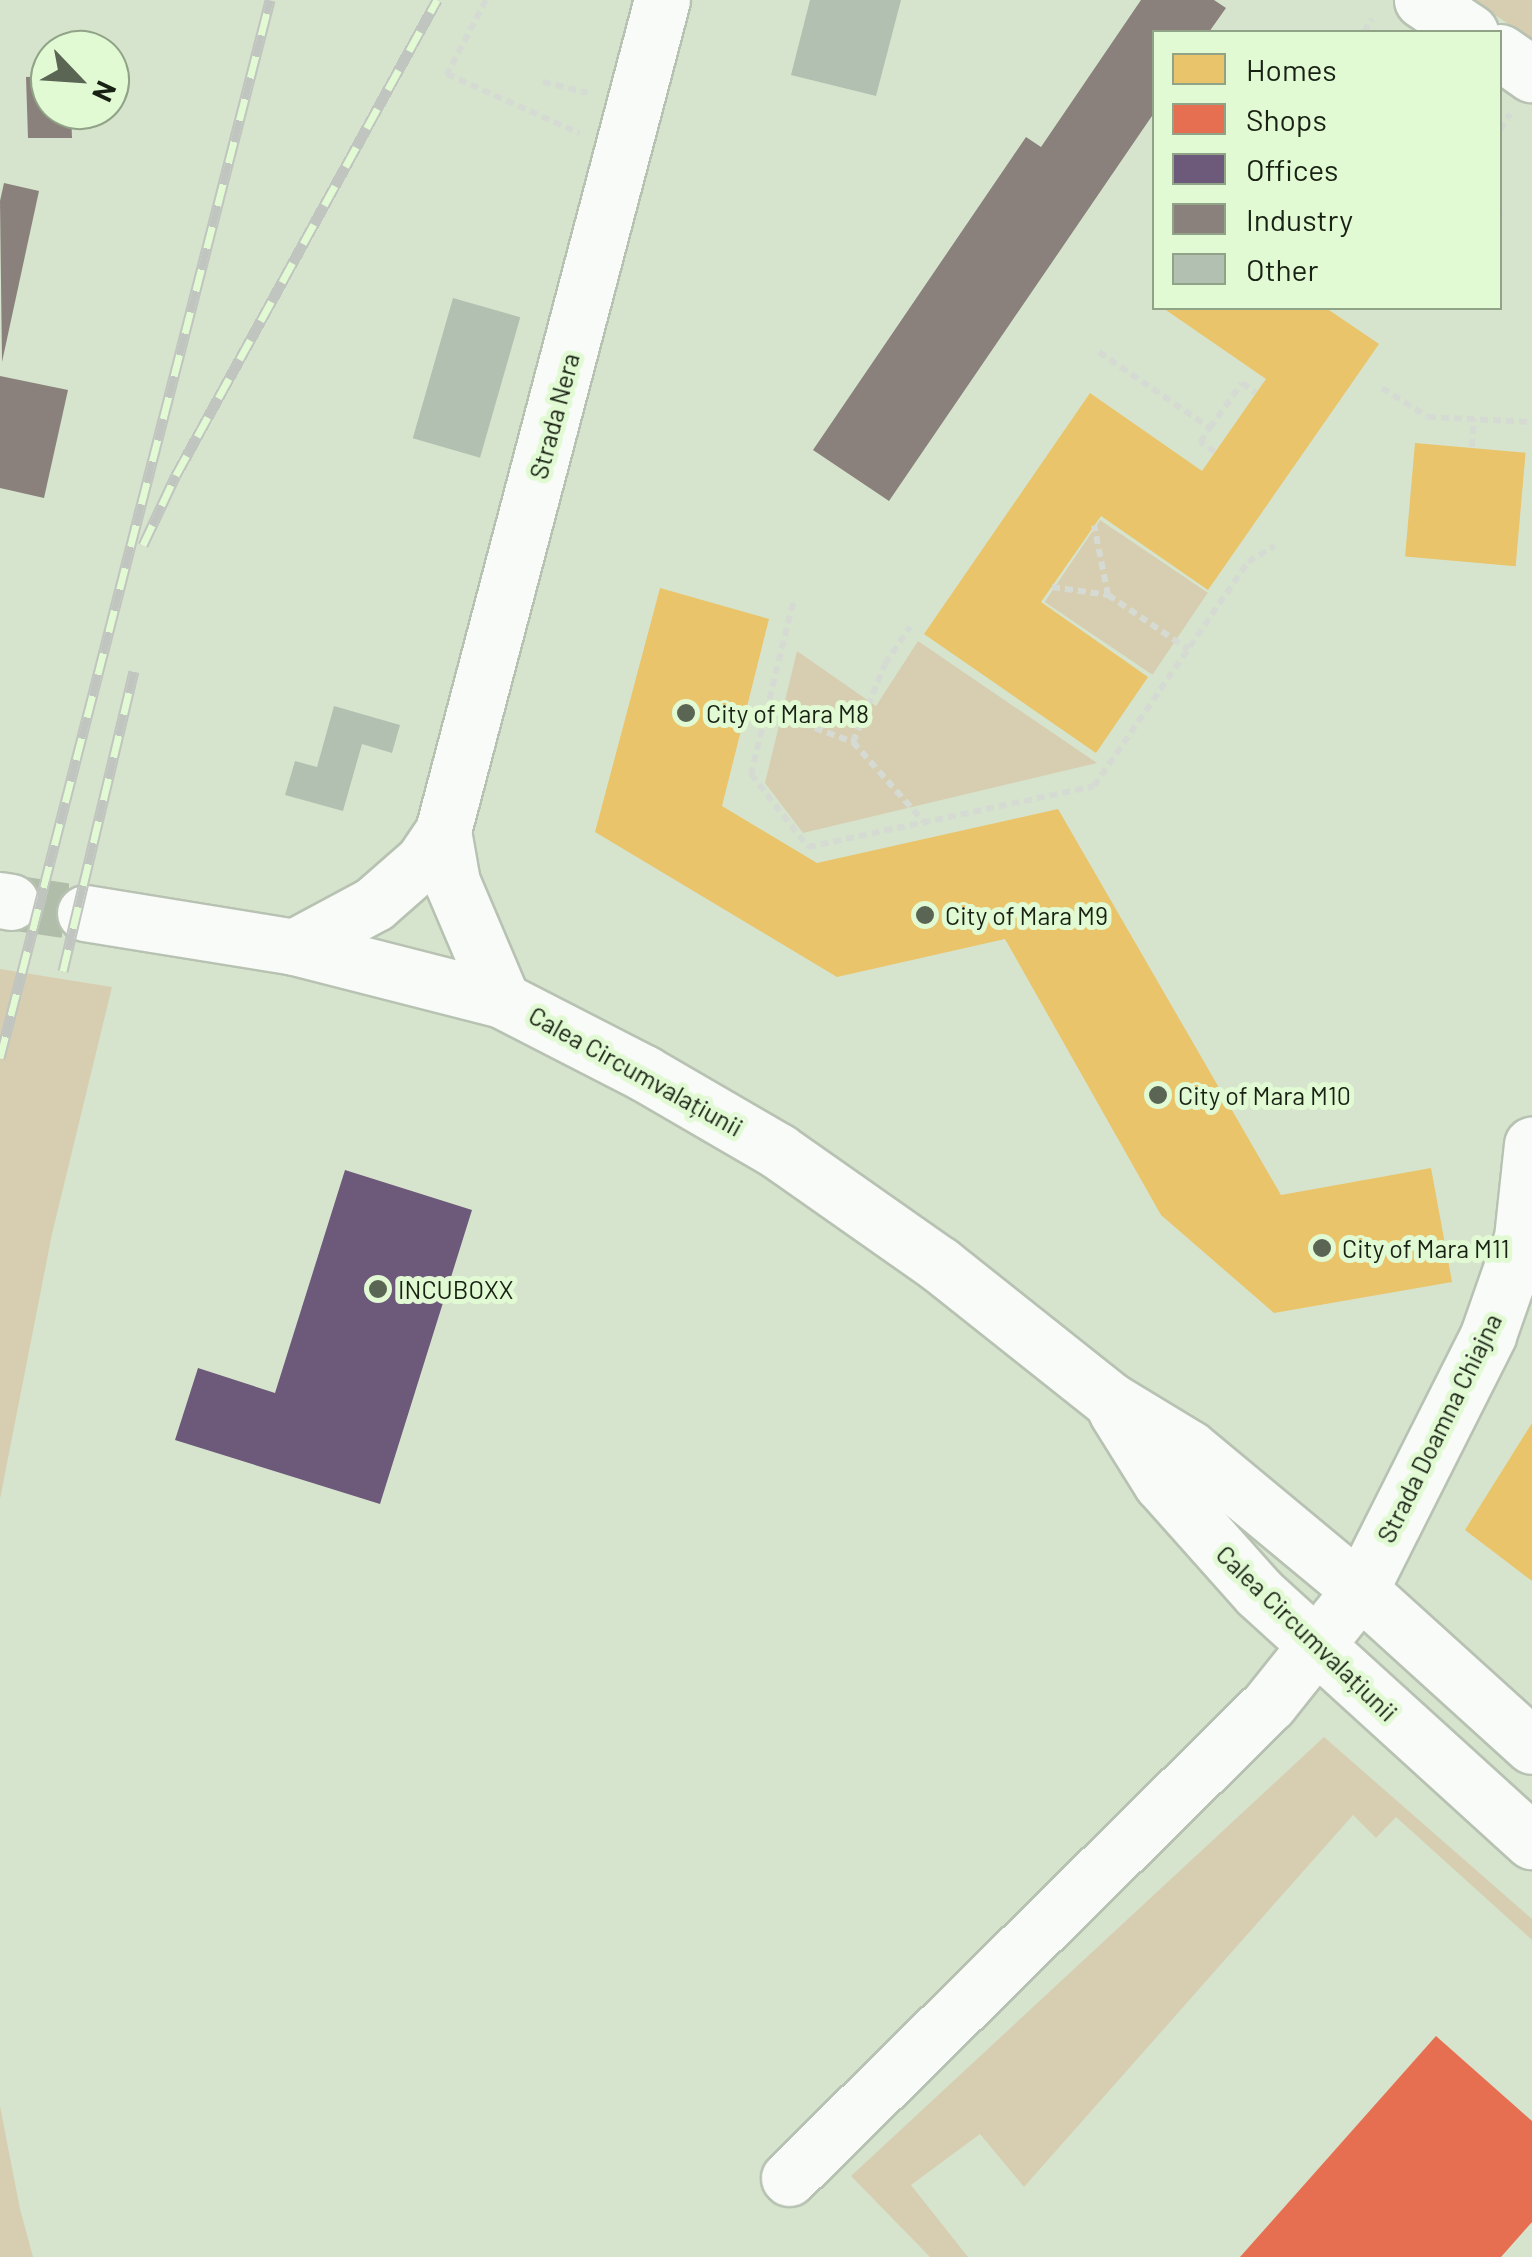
<!DOCTYPE html>
<html>
<head>
<meta charset="utf-8">
<style>
  body { margin:0 }
  #map { position:relative; width:1532px; height:2257px; overflow:hidden; background:#d6e4ce; font-family:Barlow,sans-serif }
  div>[style] { position:absolute }
  [style*='--x'] { left:calc(var(--x)*1px); top:calc(var(--y)*1px); width:calc(var(--w)*1px); rotate:calc(var(--a)*1deg) }
  .green>* { inset:0; background:#d7ceb1; transform-origin:0 0 }
  .homes>* { inset:0; background:#e9c46a; transform-origin:0 0 }
  .shops>* { inset:0; background:#e76f51 }
  .offices>* { inset:0; background:#6d597a }
  .industry>* { inset:0; background:#8a817c }
  .building>* { inset:0; background:#b2c0b1; transform-origin:0 0 }
  .major-tunnel>* { height:55px; margin-top:-27.5px; transform-origin:0; background:repeating-linear-gradient(90deg,#b0bda9 0 55px,transparent 0 83px) }
  .path>* { height:6px; margin-top:-3px; transform-origin:0; background:repeating-linear-gradient(90deg,#d5dad3 0 8px,transparent 0 13px) }
  .roads { filter:drop-shadow(2px 0 #b8c2b2) drop-shadow(-2px 0 #b8c2b2) drop-shadow(0 2px #b8c2b2) drop-shadow(0 -2px #b8c2b2) }
  .minor>* { height:55px; margin:-27.5px; padding:0 27.5px; transform-origin:27.5px; border-radius:27.5px; background:#f9fbf8 }
  .major>* { height:55px; margin:-27.5px; padding:0 27.5px; transform-origin:27.5px; border-radius:27.5px; background:#f9fbf8 }
  .rail>* { height:11px; margin-top:-5.5px; transform-origin:0; background:repeating-linear-gradient(90deg,#e1fad3 0 22px,#c1c5bf 0 44px); box-sizing:border-box; border-block:2px solid #c1c5bf }
  .dots>* { width:28px; height:28px; translate:-50% -50%; box-sizing:border-box; border:5px solid #e1fad3; border-radius:50% }
  span { translate:-50% -50%; white-space:nowrap; text-align:center; line-height:1.15; -webkit-text-stroke:10px #e1fad3; paint-order:stroke }
  .street-label { font-size:25px; color:#182113 }
  .poi-label { font-size:25px; color:#182113 }
  .left { translate:0 -50%; text-align:left }
  .legend { position:absolute; left:1152px; top:30px; width:350px; height:280px; box-sizing:border-box; background:#e1fad3; border:2px solid #91a386; margin:0; padding:12px 18px; list-style:none; font-size:30px; color:#182113 }
  .legend li { display:flex; align-items:center; gap:20px; height:50px }
  .legend b { width:50px; border:2px solid #91a386 }
  .north { position:absolute; left:30px; top:30px; width:100px; height:100px; box-sizing:border-box; background:#e1fad3; border:2px solid #91a386; border-radius:50%; rotate:115deg; font-size:28px; font-weight:700; line-height:40px; text-align:center; color:#182113 }
  .north::after { content:''; display:block; margin:auto; width:35px; height:45px; background:#5a6554; clip-path:polygon(50% 0,100% 100%,50% 72%,0 100%) }
</style>
</head>
<body>
<div id="map">
  <div class="green">
    <div style="clip-path:polygon(1473px 0,1532px 0,1532px 40px)"></div>
    <div style="left:1100px;top:520px;width:130px;height:99px;rotate:34deg"></div>
    <div style="clip-path:polygon(918px 641px,1097px 763px,803px 833px,765px 783px,797px 651px,876px 706px)"></div>
    <div style="clip-path:polygon(0 969px,112px 987px,52px 1234px,0 1499px)"></div>
    <div style="clip-path:polygon(1324px 1737px,1532px 1919px,1532px 1940px,1396px 1817px,1376px 1838px,1353px 1815px,1024px 2187px,980px 2134px,911px 2185px,968px 2257px,930px 2257px,851px 2176px)"></div>
    <div style="clip-path:polygon(0 2106px,20px 2209px,33px 2257px,0 2257px)"></div>
  </div>
  <div class="homes">
    <div style="clip-path:polygon(1163px 308px,1326px 308px,1379px 344px,1208px 590px,1101px 516px,1041px 602px,1148px 677px,1096px 753px,924px 634px,1090px 393px,1202px 471px,1266px 379px)"></div>
    <div style="left:1415px;top:443px;width:111px;height:114px;rotate:5deg"></div>
    <div style="clip-path:polygon(660px 588px,769px 619px,722px 806px,817px 863px,1058px 809px,1281px 1195px,1431px 1168px,1452px 1282px,1274px 1313px,1161px 1215px,1005px 939px,837px 977px,595px 832px)"></div>
    <div style="clip-path:polygon(1532px 1423px,1532px 1581px,1465px 1530px)"></div>
  </div>
  <div class="shops">
    <div style="clip-path:polygon(1436px 2036px,1532px 2121px,1532px 2222px,1501px 2257px,1240px 2257px)"></div>
  </div>
  <div class="offices">
    <div style="clip-path:polygon(345px 1170px,472px 1210px,380px 1504px,175px 1440px,198px 1368px,275px 1393px)"></div>
  </div>
  <div class="industry">
    <div style="clip-path:polygon(1141px 0,1214px 0,1226px 8px,1209px 32px,1154px 32px,1154px 113px,889px 501px,813px 450px,1026px 137px,1041px 147px)"></div>
    <div style="clip-path:polygon(50px 76px,50px 110px,71px 110px,72px 138px,28px 138px,26px 77px)"></div>
    <div style="clip-path:polygon(4px 183px,39px 191px,2px 362px,0 201px)"></div>
    <div style="clip-path:polygon(0 376px,68px 390px,44px 498px,0 488px)"></div>
  </div>
  <div class="building">
    <div style="clip-path:polygon(810px 0,901px 0,876px 96px,791px 75px)"></div>
    <div style="left:453px;top:298px;width:70px;height:146px;rotate:16deg"></div>
    <div style="clip-path:polygon(334px 706px,400px 725px,392px 753px,362px 744px,343px 811px,285px 795px,295px 761px,317px 767px)"></div>
  </div>
  <div class="major-tunnel">
    <div style="--x:11;--y:902;--w:75;--a:8.5"></div>
  </div>
  <div class="path">
    <div style="--x:486;--y:0;--w:84;--a:117.8"></div>
    <div style="--x:447;--y:74;--w:145;--a:24.1"></div>
    <div style="--x:1364;--y:32;--w:15;--a:-58"></div>
    <div style="--x:543;--y:82;--w:46;--a:13.7"></div>
    <div style="--x:1500;--y:130;--w:19;--a:-58"></div>
    <div style="--x:1500;--y:213;--w:2;--a:90"></div>
    <div style="--x:1099;--y:352;--w:135;--a:34.4"></div>
    <div style="--x:1382;--y:388;--w:54;--a:32.2"></div>
    <div style="--x:1428;--y:417;--w:104;--a:2.8"></div>
    <div style="--x:1472;--y:447;--w:28;--a:-86"></div>
    <div style="--x:1215;--y:452;--w:18;--a:-146"></div>
    <div style="--x:1200;--y:442;--w:17;--a:-54"></div>
    <div style="--x:1210;--y:428;--w:55;--a:-54.6"></div>
    <div style="--x:1242;--y:383;--w:17;--a:36"></div>
    <div style="--x:1052;--y:587;--w:57;--a:8.1"></div>
    <div style="--x:1108;--y:595;--w:71;--a:-101.3"></div>
    <div style="--x:1108;--y:595;--w:97;--a:34"></div>
    <div style="--x:793;--y:603;--w:176;--a:103.8"></div>
    <div style="--x:751;--y:774;--w:93;--a:52"></div>
    <div style="--x:808;--y:847;--w:292;--a:-12"></div>
    <div style="--x:1094;--y:786;--w:272;--a:-55.5"></div>
    <div style="--x:1248;--y:562;--w:31;--a:-31"></div>
    <div style="--x:766;--y:710;--w:93;--a:20.2"></div>
    <div style="--x:853;--y:742;--w:107;--a:48.4"></div>
    <div style="--x:853;--y:742;--w:84;--a:-67.7"></div>
    <div style="--x:885;--y:664;--w:45;--a:-56"></div>
  </div>
  <div class="roads">
    <div class="minor">
      <div style="--x:1422;--y:0;--w:58;--a:33.7"></div>
      <div style="--x:1500;--y:52;--w:39;--a:35"></div>
      <div style="--x:443;--y:831;--w:52;--a:80"></div>
      <div style="--x:452;--y:882;--w:128;--a:67"></div>
      <div style="--x:294;--y:947;--w:91;--a:-28.3"></div>
      <div style="--x:374;--y:904;--w:65;--a:-41.3"></div>
      <div style="--x:423;--y:861;--w:36;--a:-56"></div>
      <div style="--x:443;--y:831;--w:859;--a:-75.24"></div>
      <div style="--x:789;--y:2178;--w:675;--a:-44.64"></div>
      <div style="--x:1269;--y:1704;--w:146;--a:-51.4"></div>
      <div style="--x:1360;--y:1590;--w:285;--a:-63.3"></div>
      <div style="--x:1488;--y:1335;--w:103;--a:-70.7"></div>
      <div style="--x:1522;--y:1238;--w:94;--a:-83.9"></div>
    </div>
    <div class="major">
      <div style="--x:0;--y:900;--w:11;--a:10"></div>
      <div style="--x:85;--y:913;--w:212;--a:9.2"></div>
      <div style="--x:294;--y:947;--w:215;--a:14.3"></div>
      <div style="--x:502;--y:1000;--w:160;--a:27.2"></div>
      <div style="--x:644;--y:1073;--w:155;--a:30.2"></div>
      <div style="--x:778;--y:1151;--w:197;--a:35.1"></div>
      <div style="--x:939;--y:1264;--w:218;--a:38.5"></div>
      <div style="--x:1110;--y:1400;--w:92;--a:31.3"></div>
      <div style="--x:1189;--y:1448;--w:222;--a:39.7"></div>
      <div style="--x:1360;--y:1590;--w:232;--a:42.2"></div>
      <div style="--x:1116;--y:1411;--w:85;--a:58"></div>
      <div style="--x:1161;--y:1483;--w:147;--a:48.3"></div>
      <div style="--x:1259;--y:1593;--w:369;--a:42.3"></div>
    </div>
  </div>
  <div class="rail">
    <div style="--x:143;--y:545;--w:77;--a:-64.8"></div>
    <div style="--x:176;--y:475;--w:542;--a:-61.21"></div>
    <div style="--x:63;--y:971;--w:308;--a:-76.7"></div>
    <div style="--x:0;--y:1058;--w:1092;--a:-75.68"></div>
  </div>
  <div class="dots">
    <div style="left:686px;top:713px;background:#5a6554"></div>
    <div style="left:925px;top:915px;background:#5a6554"></div>
    <div style="left:1158px;top:1095px;background:#5a6554"></div>
    <div style="left:1322px;top:1248px;background:#5a6554"></div>
    <div style="left:378px;top:1289px;background:#5a6554"></div>
  </div>
  <div class="street-label">
    <span style="left:554px;top:416px;rotate:-75deg">Strada Nera</span>
    <span style="left:636px;top:1071px;rotate:29deg">Calea Circumvalațiunii</span>
    <span style="left:1439px;top:1428px;rotate:-64deg">Strada Doamna Chiajna</span>
    <span style="left:1307px;top:1633px;rotate:44deg">Calea Circumvalațiunii</span>
  </div>
  <div class="poi-label">
    <span class="left" style="left:706px;top:713px">City of Mara M8</span>
    <span class="left" style="left:945px;top:915px">City of Mara M9</span>
    <span class="left" style="left:1178px;top:1095px">City of Mara M10</span>
    <span class="left" style="left:1342px;top:1248px">City of Mara M11</span>
    <span class="left" style="left:398px;top:1289px">INCUBOXX</span>
  </div>
  <ul class="legend">
  <li><b style="height:28px;background:#e9c46a"></b>Homes</li>
  <li><b style="height:28px;background:#e76f51"></b>Shops</li>
  <li><b style="height:28px;background:#6d597a"></b>Offices</li>
  <li><b style="height:28px;background:#8a817c"></b>Industry</li>
  <li><b style="height:28px;background:#b2c0b1"></b>Other</li>
  </ul>
  <div class="north">N</div>
</div>
</body>
</html>
